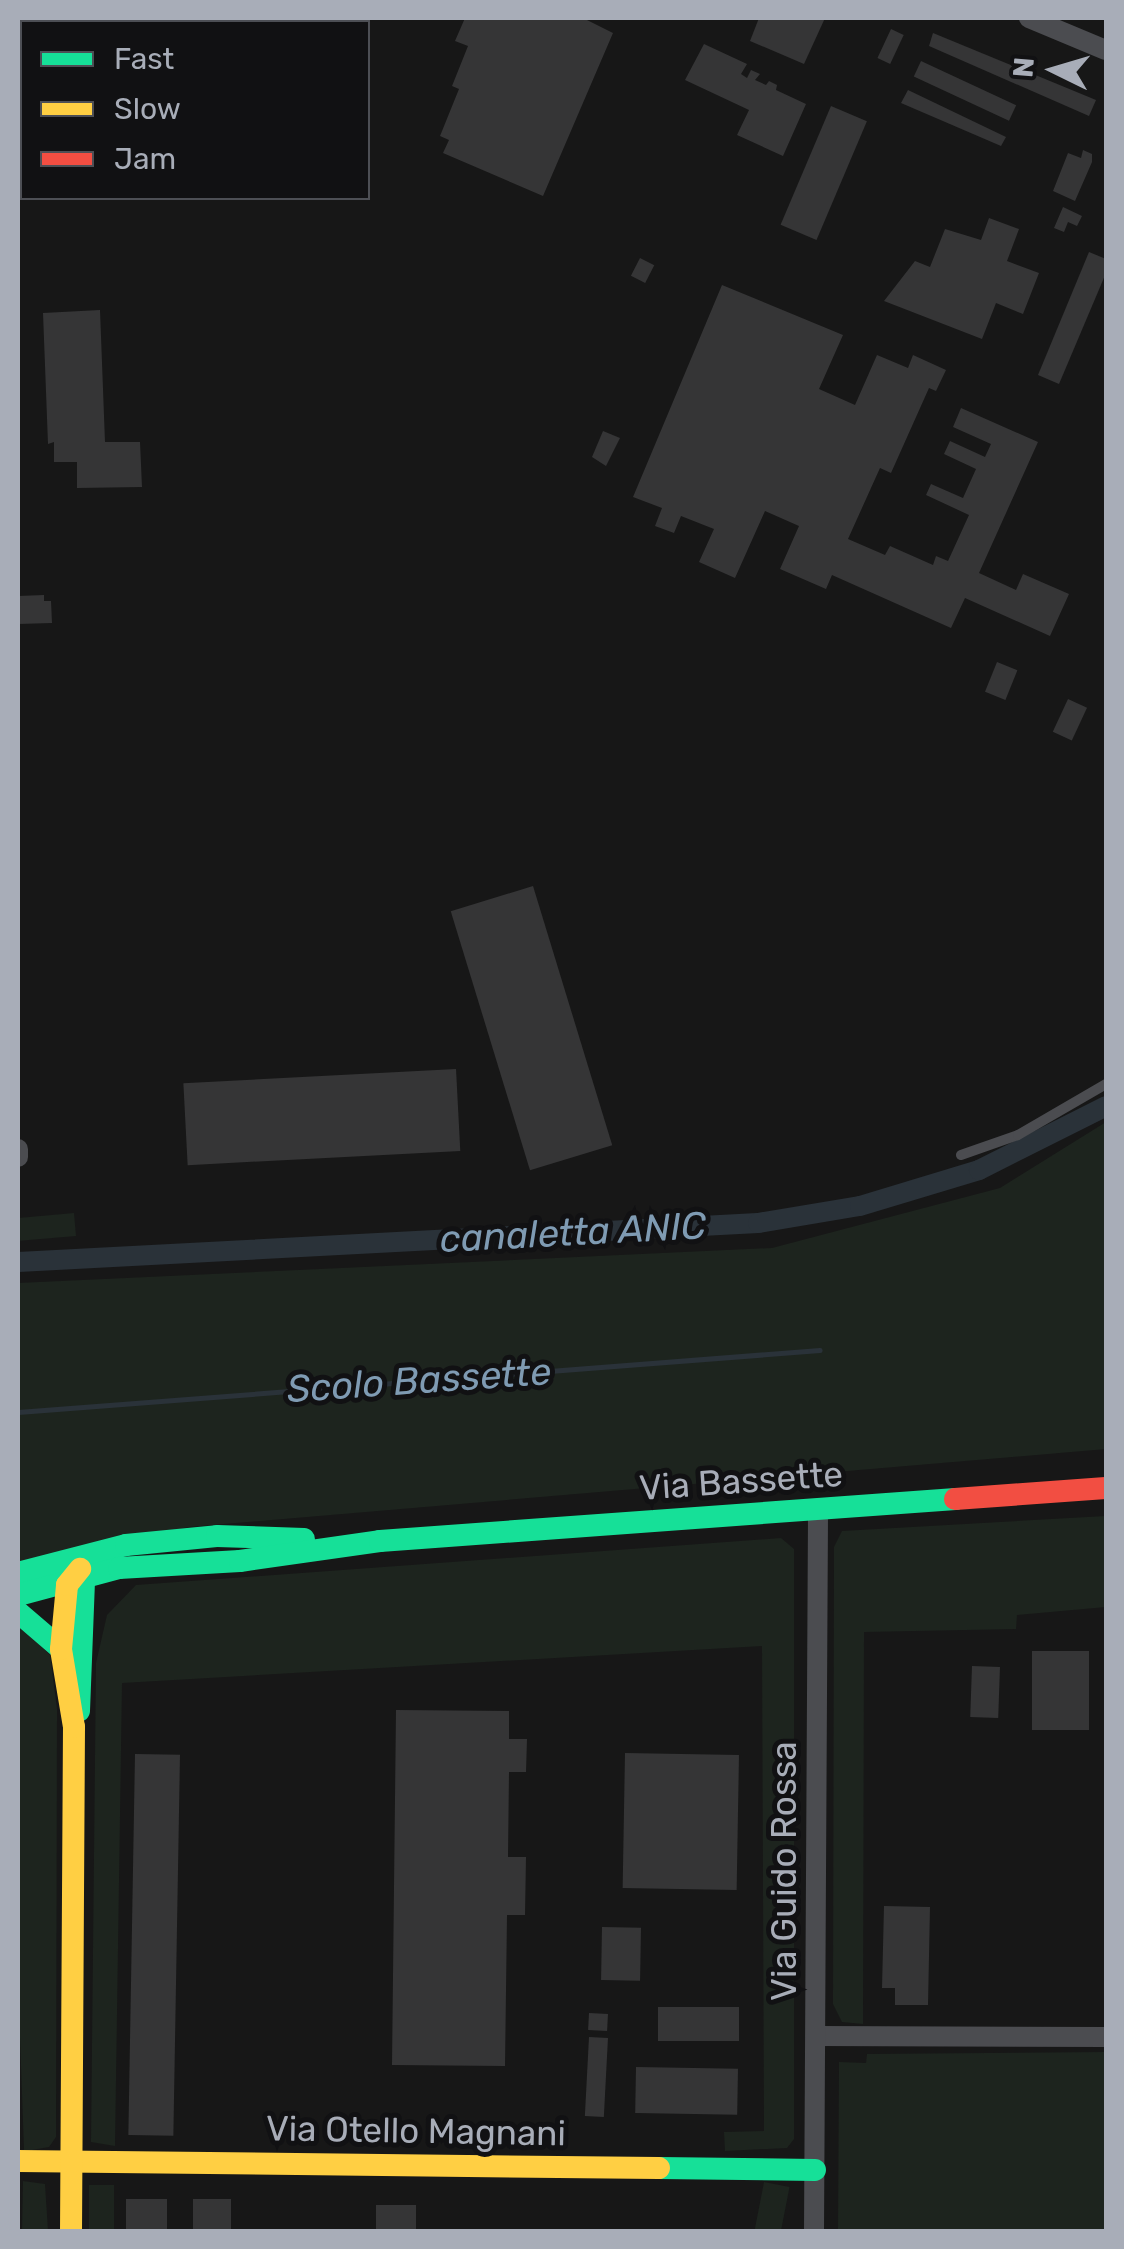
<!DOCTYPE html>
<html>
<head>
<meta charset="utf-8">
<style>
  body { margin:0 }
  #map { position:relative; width:1124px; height:2249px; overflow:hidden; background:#171717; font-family:Rubik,sans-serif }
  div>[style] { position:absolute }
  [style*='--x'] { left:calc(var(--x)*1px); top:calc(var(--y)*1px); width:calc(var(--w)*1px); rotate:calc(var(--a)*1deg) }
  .green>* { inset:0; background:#1d241e; transform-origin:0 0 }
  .stream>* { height:5px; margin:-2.5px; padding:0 2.5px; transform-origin:2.5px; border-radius:2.5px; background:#2a3239 }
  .canal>* { height:20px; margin:-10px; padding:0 10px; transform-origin:10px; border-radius:10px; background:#2a3239 }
  .building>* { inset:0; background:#353536; transform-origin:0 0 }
  .lane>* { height:10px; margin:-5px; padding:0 5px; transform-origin:5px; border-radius:5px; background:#4b4c50 }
  .street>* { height:20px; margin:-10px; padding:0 10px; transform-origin:10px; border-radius:10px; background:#4b4c50 }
  .fast>* { height:22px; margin:-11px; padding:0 11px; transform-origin:11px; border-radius:11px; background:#16e098 }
  .slow>* { height:22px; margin:-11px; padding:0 11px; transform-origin:11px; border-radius:11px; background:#ffcf43 }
  .jam>* { height:22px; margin:-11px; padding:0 11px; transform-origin:11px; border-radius:11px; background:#f24e42 }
  .rail>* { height:5px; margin-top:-2.5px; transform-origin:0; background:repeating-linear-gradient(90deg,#4b4c4f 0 12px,transparent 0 22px) }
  span { translate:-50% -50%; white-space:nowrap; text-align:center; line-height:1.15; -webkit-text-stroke:10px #111113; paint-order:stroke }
  .street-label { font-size:35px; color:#a8adb8 }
  .water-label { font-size:38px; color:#7f9bb3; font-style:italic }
  .frame { position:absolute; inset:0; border:20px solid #a8adb8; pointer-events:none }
  .legend { position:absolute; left:20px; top:20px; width:350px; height:180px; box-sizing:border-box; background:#111113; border:2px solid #4d4f55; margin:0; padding:12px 18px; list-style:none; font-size:30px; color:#a8adb8 }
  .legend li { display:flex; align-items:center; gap:20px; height:50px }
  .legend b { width:50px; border:2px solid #4d4f55 }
  .north { position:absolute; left:1004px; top:20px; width:100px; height:100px; -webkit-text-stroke:8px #111113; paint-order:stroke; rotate:275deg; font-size:28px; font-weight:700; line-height:40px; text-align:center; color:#a8adb8 }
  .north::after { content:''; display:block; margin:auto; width:35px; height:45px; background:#a8adb8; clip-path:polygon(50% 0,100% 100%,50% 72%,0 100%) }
</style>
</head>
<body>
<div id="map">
  <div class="green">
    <div style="clip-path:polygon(1106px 1122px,1106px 1449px,189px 1527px,18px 1564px,18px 1283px,772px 1248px,1000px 1188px)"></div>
    <div style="left:74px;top:1213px;width:23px;height:56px;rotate:85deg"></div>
    <div style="clip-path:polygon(1106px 1516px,1106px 1607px,1017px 1615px,1016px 1629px,864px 1632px,863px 2024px,842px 2022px,833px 2004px,834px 1547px,842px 1531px)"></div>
    <div style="clip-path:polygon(781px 1538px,794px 1549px,794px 2139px,787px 2148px,725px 2151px,724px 2132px,764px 2131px,762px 1646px,122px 1683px,115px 2146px,91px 2142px,96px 1663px,107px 1615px,136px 1585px)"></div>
    <div style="clip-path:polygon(18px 1624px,50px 1655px,57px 1709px,56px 2137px,49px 2147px,32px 2150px,24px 2150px,18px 1981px)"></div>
    <div style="clip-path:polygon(1106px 2052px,1106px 2231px,838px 2231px,839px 2062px,866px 2063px,867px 2054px)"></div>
    <div style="clip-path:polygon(23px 2181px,45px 2184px,48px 2231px,22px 2231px)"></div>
    <div style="left:764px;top:2182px;width:26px;height:50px;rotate:11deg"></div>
    <div style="left:114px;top:2185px;width:46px;height:25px;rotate:90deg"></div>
  </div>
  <div class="stream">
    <div style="--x:18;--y:1412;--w:804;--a:-4.42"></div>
  </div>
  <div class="canal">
    <div style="--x:18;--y:1262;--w:741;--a:-3.02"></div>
    <div style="--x:758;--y:1223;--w:103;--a:-9.5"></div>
    <div style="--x:860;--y:1206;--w:124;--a:-16.8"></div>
    <div style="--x:979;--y:1170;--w:142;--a:-26.7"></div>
  </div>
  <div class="building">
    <div style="clip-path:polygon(465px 18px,583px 18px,613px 33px,543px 196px,443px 153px,449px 140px,440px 136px,459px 89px,452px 86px,468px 46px,455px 41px)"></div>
    <div style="clip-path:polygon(759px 18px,825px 18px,804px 64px,750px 41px)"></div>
    <div style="left:891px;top:29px;width:14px;height:32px;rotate:25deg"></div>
    <div style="clip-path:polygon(933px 33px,1096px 100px,1089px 116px,929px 46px)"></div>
    <div style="clip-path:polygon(704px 44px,747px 64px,741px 74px,747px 78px,751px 70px,760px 74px,755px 80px,766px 85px,769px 81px,777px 85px,776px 90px,806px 104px,783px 156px,737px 135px,749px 110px,685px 80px)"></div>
    <div style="left:921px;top:61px;width:105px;height:17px;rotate:25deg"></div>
    <div style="clip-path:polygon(908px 90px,1006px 137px,1001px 146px,901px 103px)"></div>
    <div style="left:831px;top:106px;width:39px;height:129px;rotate:23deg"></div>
    <div style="clip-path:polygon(1083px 150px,1092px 154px,1092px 162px,1075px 201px,1053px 191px,1068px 153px,1081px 158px)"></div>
    <div style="clip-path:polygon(1063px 207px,1082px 216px,1077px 226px,1068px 222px,1064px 232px,1054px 228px)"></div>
    <div style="clip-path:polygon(989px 218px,1019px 229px,1007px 261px,1039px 273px,1023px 314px,996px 303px,982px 339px,884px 301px,915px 261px,930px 267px,945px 229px,981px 240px)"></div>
    <div style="clip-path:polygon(1089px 252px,1106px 259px,1106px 273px,1059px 384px,1038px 375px)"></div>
    <div style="left:640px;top:258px;width:16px;height:20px;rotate:27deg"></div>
    <div style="clip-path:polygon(722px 285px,843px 335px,819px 389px,855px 405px,877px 355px,908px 368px,913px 355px,946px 370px,936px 391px,929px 388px,891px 473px,880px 468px,848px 539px,885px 555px,890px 546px,933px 565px,936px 556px,948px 561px,969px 515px,926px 495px,931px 484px,963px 498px,976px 469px,944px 454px,950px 441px,985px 457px,991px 444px,953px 427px,961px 408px,1038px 442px,979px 573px,1016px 590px,1023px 574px,1069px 594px,1050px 636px,965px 598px,951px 628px,832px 575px,826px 589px,780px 569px,799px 526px,765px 511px,735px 578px,699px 562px,714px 529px,681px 516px,674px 533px,655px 526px,662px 508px,633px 497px)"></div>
    <div style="clip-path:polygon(100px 310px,105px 442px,140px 442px,142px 487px,77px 488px,77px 462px,54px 462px,54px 442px,48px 444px,43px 313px)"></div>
    <div style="clip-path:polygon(603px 431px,620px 438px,606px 466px,592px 457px)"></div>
    <div style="clip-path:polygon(44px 595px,44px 601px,51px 601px,52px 623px,18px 624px,18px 596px)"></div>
    <div style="left:997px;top:662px;width:22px;height:32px;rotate:22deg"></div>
    <div style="left:1068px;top:699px;width:21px;height:36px;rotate:25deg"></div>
    <div style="left:533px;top:886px;width:271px;height:86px;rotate:73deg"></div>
    <div style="left:456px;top:1069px;width:82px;height:273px;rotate:87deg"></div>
    <div style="left:1089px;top:1651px;width:79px;height:57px;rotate:90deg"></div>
    <div style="left:972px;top:1666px;width:28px;height:51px;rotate:2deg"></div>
    <div style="clip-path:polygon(396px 1710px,509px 1711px,509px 1739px,527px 1739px,526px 1772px,509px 1772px,508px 1857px,526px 1857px,525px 1915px,507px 1915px,505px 2066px,392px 2065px)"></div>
    <div style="left:625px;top:1753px;width:114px;height:135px;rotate:1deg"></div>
    <div style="left:135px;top:1754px;width:45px;height:381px;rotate:1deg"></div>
    <div style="clip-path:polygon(884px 1906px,930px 1907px,928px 2005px,895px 2005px,895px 1988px,882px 1988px)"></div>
    <div style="left:602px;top:1927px;width:39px;height:53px;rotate:1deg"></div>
    <div style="left:658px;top:2007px;width:81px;height:34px"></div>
    <div style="left:589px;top:2013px;width:19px;height:17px;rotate:3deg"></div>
    <div style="left:589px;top:2037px;width:19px;height:79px;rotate:3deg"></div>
    <div style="left:636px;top:2067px;width:102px;height:46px;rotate:1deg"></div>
    <div style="left:126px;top:2199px;width:41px;height:33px"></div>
    <div style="left:231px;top:2199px;width:33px;height:38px;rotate:90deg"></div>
    <div style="left:376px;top:2205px;width:40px;height:27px"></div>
  </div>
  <div class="lane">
    <div style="--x:961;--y:1155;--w:60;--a:-19.3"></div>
    <div style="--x:1018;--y:1135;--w:102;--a:-30.1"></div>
  </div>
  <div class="street">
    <div style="--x:1029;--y:18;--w:83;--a:22.6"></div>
    <div style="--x:18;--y:1149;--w:8;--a:90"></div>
    <div style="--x:816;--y:2036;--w:290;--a:0.2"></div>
    <div style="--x:814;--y:2232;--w:721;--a:-89.68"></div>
  </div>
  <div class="fast">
    <div style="--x:66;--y:1570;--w:21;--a:31"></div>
    <div style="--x:84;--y:1581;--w:130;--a:92.2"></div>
    <div style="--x:18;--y:1573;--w:112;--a:-14.5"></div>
    <div style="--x:126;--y:1545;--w:91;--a:-5.6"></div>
    <div style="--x:217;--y:1536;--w:87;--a:2"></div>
    <div style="--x:18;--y:1595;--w:105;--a:-15"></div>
    <div style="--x:119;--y:1568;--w:121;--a:-3.3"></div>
    <div style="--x:240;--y:1561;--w:141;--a:-8.1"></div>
    <div style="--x:380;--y:1541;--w:577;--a:-4.18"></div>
    <div style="--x:18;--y:1612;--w:57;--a:40.7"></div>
    <div style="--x:659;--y:2168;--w:156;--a:0.7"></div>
  </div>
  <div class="slow">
    <div style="--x:18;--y:2161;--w:641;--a:0.63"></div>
    <div style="--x:71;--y:2232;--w:505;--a:-89.66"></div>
    <div style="--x:74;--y:1727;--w:79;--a:-99.5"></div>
    <div style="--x:61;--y:1649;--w:64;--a:-84.6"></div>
    <div style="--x:67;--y:1585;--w:21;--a:-51"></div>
  </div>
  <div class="jam">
    <div style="--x:955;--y:1499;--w:151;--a:-4.2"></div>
  </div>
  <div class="rail">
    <div style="--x:1105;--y:18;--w:1;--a:0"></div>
  </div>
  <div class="street-label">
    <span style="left:741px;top:1481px;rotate:-4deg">Via Bassette</span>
    <span style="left:784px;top:1871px;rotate:-90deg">Via Guido Rossa</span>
    <span style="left:416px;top:2131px;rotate:1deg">Via Otello Magnani</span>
  </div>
  <div class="water-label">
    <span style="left:573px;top:1233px;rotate:-3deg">canaletta ANIC</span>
    <span style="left:419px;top:1381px;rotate:-4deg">Scolo Bassette</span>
  </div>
  <div class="frame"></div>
  <ul class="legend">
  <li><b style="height:12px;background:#16e098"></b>Fast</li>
  <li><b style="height:12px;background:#ffcf43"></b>Slow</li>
  <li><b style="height:12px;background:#f24e42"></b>Jam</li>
  </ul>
  <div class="north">N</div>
</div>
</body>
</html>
